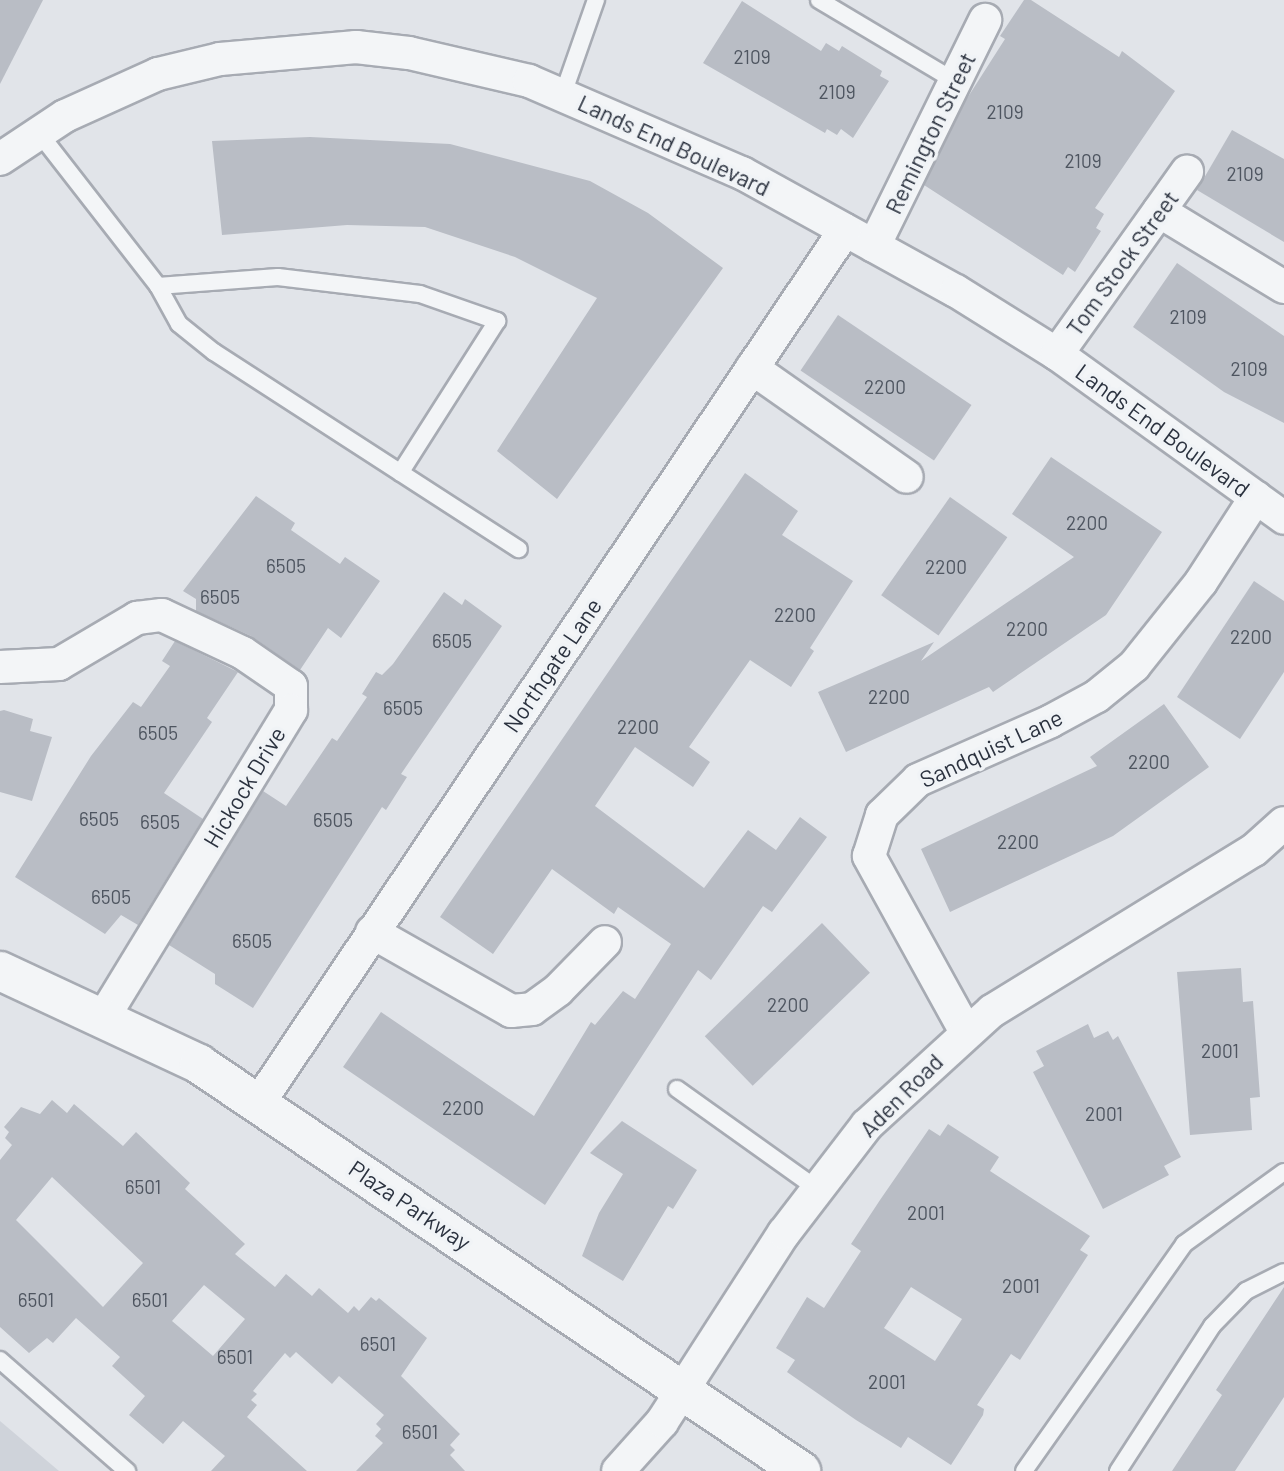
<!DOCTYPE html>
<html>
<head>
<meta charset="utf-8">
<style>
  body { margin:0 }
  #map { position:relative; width:1284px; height:1471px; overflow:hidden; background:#e1e4e9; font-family:Barlow,sans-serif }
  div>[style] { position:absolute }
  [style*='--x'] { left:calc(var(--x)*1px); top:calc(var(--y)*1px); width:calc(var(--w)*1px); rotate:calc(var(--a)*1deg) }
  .built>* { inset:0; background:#cfd3da }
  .building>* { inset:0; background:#b9bdc5; transform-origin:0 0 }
  .roads { filter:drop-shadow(2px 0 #a7abb3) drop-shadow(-2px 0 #a7abb3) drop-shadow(0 2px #a7abb3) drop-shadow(0 -2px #a7abb3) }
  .service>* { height:16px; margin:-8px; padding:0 8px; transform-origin:8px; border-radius:8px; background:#f3f5f7 }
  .minor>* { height:32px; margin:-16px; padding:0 16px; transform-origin:16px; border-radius:16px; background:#f3f5f7 }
  .tertiary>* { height:38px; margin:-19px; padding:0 19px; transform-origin:19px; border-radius:19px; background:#f3f5f7 }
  span { translate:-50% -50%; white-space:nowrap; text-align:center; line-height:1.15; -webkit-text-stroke:7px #f0f3f6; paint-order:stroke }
  .number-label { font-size:19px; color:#4e5560 }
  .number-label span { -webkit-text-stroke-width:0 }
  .street-label { font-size:23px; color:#2b323f }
</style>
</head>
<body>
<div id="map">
  <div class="built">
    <div style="clip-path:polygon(0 1421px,59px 1471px,0 1471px)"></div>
  </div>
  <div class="building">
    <div style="clip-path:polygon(0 0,43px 0,0 84px)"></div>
    <div style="clip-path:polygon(1024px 0,1031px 0,1119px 57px,1122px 51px,1175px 91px,1095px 208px,1104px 214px,1096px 228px,1101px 231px,1075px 272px,1068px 267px,1063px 275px,924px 185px,966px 100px,1005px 39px,1000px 36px)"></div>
    <div style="clip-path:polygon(742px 1px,821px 51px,826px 43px,839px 51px,842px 46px,882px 71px,880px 76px,889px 81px,853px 138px,841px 129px,837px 135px,827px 129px,825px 133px,703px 63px)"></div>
    <div style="clip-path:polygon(1232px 130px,1284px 159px,1284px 242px,1197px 190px)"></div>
    <div style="clip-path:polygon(310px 137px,450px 144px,590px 181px,648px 213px,723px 268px,557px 499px,497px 451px,597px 298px,515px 257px,425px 227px,347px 225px,222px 235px,212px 141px)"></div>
    <div style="clip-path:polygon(1177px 263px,1284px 336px,1284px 423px,1224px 392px,1133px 327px)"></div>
    <div style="left:838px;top:315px;width:161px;height:67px;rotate:34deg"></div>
    <div style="clip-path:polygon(1051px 457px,1162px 532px,1106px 615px,993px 692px,989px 687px,846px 752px,818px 692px,934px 642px,921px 661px,1074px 557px,1012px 514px)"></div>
    <div style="clip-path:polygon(745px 473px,798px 511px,782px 535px,853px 581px,810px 648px,814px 651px,791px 687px,750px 660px,689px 747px,710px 762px,693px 787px,635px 747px,595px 806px,704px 888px,748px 830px,776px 850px,800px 817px,827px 837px,772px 912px,763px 906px,711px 980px,698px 970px,545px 1205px,343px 1067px,381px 1012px,534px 1116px,591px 1022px,595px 1025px,623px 991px,635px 999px,671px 944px,618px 907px,614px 914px,552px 869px,493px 954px,440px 917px)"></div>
    <div style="clip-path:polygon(256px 496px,295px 523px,291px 530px,340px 564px,345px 557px,380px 581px,341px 638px,328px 628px,300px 670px,251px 636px,196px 611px,196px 599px,183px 591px)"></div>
    <div style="left:950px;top:497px;width:70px;height:120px;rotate:35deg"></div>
    <div style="clip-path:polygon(1254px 581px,1284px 601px,1284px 672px,1240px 739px,1177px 697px)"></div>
    <div style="clip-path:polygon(444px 592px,462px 605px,465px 599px,502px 626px,401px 774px,407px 777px,386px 810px,382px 807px,253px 1008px,215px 984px,215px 974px,169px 945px,263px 791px,286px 806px,332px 738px,337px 741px,367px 697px,362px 694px,376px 672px,382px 675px,393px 664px)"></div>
    <div style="clip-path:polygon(175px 641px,238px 672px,207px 718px,212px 722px,164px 793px,203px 819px,138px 925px,121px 915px,105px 934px,15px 877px,91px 756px,133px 702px,141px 707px,170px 666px,162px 661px)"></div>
    <div style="clip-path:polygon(1164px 704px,1209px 767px,1113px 836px,950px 912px,921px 849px,1097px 766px,1090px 757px)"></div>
    <div style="clip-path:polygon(4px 710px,33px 719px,30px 731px,52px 737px,32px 801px,0 792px,0 711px)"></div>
    <div style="left:822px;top:923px;width:69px;height:163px;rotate:46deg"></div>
    <div style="clip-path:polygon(1241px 968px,1243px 1002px,1253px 1001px,1260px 1097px,1250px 1098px,1252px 1130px,1190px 1135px,1177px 972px)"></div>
    <div style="clip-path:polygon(1088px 1024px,1094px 1038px,1108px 1031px,1113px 1040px,1118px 1036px,1181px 1157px,1164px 1166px,1169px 1175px,1103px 1209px,1033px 1072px,1044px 1066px,1036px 1051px)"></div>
    <div style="clip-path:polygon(evenodd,52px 1100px,67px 1113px,74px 1104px,123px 1146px,136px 1132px,190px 1183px,185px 1189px,245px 1244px,235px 1254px,275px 1287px,286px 1274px,312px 1296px,319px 1288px,348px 1313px,354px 1306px,359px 1311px,371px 1297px,376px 1301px,379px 1298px,427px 1338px,401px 1376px,460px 1434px,450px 1445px,455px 1450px,450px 1455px,465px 1471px,356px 1471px,383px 1443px,375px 1436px,381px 1429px,376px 1424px,384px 1415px,339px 1376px,332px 1384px,296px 1352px,290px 1358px,285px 1353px,253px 1391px,257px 1394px,251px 1400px,257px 1405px,247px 1417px,307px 1471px,211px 1471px,225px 1456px,183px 1421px,163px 1444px,129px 1415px,145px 1396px,112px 1366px,120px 1357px,76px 1318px,53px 1343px,47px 1338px,29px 1353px,0 1327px,0 1160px,12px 1145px,5px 1138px,9px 1132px,4px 1127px,21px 1107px,40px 1114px,52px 1100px,52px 1177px,143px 1263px,103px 1307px,16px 1220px,52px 1177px,52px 1100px,204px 1285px,245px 1319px,213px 1356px,172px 1321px,204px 1285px)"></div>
    <div style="clip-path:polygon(622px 1121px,697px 1170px,673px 1209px,668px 1206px,623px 1281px,582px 1256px,599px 1213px,623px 1174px,590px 1153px)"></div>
    <div style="clip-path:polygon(evenodd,948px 1124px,999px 1157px,990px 1171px,1090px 1236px,1080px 1250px,1088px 1255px,1020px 1360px,1011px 1354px,977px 1405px,984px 1409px,983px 1415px,951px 1465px,908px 1437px,901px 1448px,856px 1420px,787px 1372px,795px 1360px,776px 1348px,807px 1297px,824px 1308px,861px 1251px,851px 1244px,880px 1200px,929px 1129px,940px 1136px,948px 1124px,911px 1287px,962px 1319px,935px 1361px,884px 1328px,911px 1287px)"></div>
    <div style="clip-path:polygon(1284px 1287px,1284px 1397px,1235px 1471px,1172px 1471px,1222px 1395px,1216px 1390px)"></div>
  </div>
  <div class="roads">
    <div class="service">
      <div style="--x:819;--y:0;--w:158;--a:30.8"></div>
      <div style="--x:563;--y:94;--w:100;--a:-70.7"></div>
      <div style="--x:39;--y:133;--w:194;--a:52.1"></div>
      <div style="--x:158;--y:286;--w:43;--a:61.1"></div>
      <div style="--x:179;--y:324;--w:45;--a:38.7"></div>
      <div style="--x:214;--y:352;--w:363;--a:32.9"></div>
      <div style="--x:158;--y:286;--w:120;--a:-4.3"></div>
      <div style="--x:278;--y:277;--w:143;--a:6.8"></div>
      <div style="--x:420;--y:294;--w:82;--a:19.3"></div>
      <div style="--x:497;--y:321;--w:180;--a:122.5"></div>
      <div style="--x:677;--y:1089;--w:172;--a:35.5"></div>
      <div style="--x:0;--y:1360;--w:169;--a:41.2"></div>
      <div style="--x:1024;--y:1471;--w:278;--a:-54.8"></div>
      <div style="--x:1184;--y:1244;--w:123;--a:-35.8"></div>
      <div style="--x:1118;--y:1471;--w:173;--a:-57"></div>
      <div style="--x:1212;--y:1326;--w:49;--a:-45.8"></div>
      <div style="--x:1246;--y:1291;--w:42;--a:-26.6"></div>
    </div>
    <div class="minor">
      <div style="--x:0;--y:159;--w:78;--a:-33.5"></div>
      <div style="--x:65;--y:116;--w:102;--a:-24.3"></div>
      <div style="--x:158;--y:74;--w:64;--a:-13.6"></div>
      <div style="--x:220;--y:59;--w:137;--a:-5"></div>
      <div style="--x:356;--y:47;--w:53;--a:6.5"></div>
      <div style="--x:409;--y:53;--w:123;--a:13.1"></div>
      <div style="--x:529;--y:81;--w:232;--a:23.4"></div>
      <div style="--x:742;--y:173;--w:244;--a:28.9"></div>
      <div style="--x:956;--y:291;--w:119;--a:32"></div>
      <div style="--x:1057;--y:354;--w:280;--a:35.8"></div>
      <div style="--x:1159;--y:211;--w:146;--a:31.3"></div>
      <div style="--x:874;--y:246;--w:252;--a:-63.8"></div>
      <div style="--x:1057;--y:354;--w:224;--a:-54.5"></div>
      <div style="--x:752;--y:368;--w:189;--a:35.1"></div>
      <div style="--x:0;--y:667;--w:59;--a:-2.9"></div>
      <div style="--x:59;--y:664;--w:91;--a:-30.5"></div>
      <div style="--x:137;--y:618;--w:25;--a:-7"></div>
      <div style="--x:162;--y:615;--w:89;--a:25.1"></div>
      <div style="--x:243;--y:653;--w:58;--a:34.5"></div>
      <div style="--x:291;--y:686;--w:24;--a:90"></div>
      <div style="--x:291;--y:710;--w:359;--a:121.4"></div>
      <div style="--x:372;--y:932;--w:160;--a:29.6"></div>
      <div style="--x:511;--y:1011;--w:21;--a:-5"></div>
      <div style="--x:532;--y:1009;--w:32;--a:-36"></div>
      <div style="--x:558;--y:990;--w:67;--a:-45.6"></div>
      <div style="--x:966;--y:1032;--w:201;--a:-118.9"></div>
      <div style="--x:869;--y:856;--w:43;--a:-72.4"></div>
      <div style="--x:882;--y:815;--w:50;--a:-44.2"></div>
      <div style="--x:918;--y:780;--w:145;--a:-23.9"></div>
      <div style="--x:1051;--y:721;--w:52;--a:-28.5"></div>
      <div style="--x:1097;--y:696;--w:48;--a:-39"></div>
      <div style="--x:1134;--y:666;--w:107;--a:-51.4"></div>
      <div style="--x:1201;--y:582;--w:101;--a:-57.1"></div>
      <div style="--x:260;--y:1101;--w:1049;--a:-56.11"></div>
      <div style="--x:618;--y:1471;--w:66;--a:-48.1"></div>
      <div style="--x:662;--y:1422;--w:225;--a:-57.2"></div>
      <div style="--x:784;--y:1233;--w:136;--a:-52.5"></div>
      <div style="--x:867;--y:1125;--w:169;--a:-42.4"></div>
      <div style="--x:992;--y:1011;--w:308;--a:-31.6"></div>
      <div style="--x:1254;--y:850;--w:40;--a:-42"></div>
    </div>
    <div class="tertiary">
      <div style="--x:0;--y:971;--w:220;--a:25"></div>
      <div style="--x:199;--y:1064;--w:727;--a:34.06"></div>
    </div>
  </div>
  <div class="number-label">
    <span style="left:752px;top:57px">2109</span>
    <span style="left:837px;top:92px">2109</span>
    <span style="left:1005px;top:112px">2109</span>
    <span style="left:1083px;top:161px">2109</span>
    <span style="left:1245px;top:174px">2109</span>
    <span style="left:1188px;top:317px">2109</span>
    <span style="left:1249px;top:369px">2109</span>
    <span style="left:885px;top:387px">2200</span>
    <span style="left:1087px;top:523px">2200</span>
    <span style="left:286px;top:566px">6505</span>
    <span style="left:946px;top:567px">2200</span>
    <span style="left:220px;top:597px">6505</span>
    <span style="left:795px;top:615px">2200</span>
    <span style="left:1027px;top:629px">2200</span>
    <span style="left:1251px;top:637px">2200</span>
    <span style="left:452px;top:641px">6505</span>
    <span style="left:889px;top:697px">2200</span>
    <span style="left:403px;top:708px">6505</span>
    <span style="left:638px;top:727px">2200</span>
    <span style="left:158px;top:733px">6505</span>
    <span style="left:1149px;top:762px">2200</span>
    <span style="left:99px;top:819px">6505</span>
    <span style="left:333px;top:820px">6505</span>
    <span style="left:160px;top:822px">6505</span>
    <span style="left:1018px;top:842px">2200</span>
    <span style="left:111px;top:897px">6505</span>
    <span style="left:252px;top:941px">6505</span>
    <span style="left:788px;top:1005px">2200</span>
    <span style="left:1220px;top:1051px">2001</span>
    <span style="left:463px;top:1108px">2200</span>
    <span style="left:1104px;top:1114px">2001</span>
    <span style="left:143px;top:1187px">6501</span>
    <span style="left:926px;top:1213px">2001</span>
    <span style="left:1021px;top:1286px">2001</span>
    <span style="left:36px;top:1300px">6501</span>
    <span style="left:150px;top:1300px">6501</span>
    <span style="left:378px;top:1344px">6501</span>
    <span style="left:235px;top:1357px">6501</span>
    <span style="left:887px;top:1382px">2001</span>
    <span style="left:420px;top:1432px">6501</span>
  </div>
  <div class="street-label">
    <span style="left:930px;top:133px;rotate:-64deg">Remington Street</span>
    <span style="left:674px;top:145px;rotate:25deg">Lands End Boulevard</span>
    <span style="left:1122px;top:263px;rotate:-54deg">Tom Stock Street</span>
    <span style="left:1163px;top:430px;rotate:36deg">Lands End Boulevard</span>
    <span style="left:552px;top:665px;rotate:-56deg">Northgate Lane</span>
    <span style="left:991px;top:748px;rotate:-25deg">Sandquist Lane</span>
    <span style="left:244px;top:787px;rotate:-59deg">Hickock Drive</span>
    <span style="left:901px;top:1095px;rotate:-45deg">Aden Road</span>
    <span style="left:410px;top:1205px;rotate:34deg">Plaza Parkway</span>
  </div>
</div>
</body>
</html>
